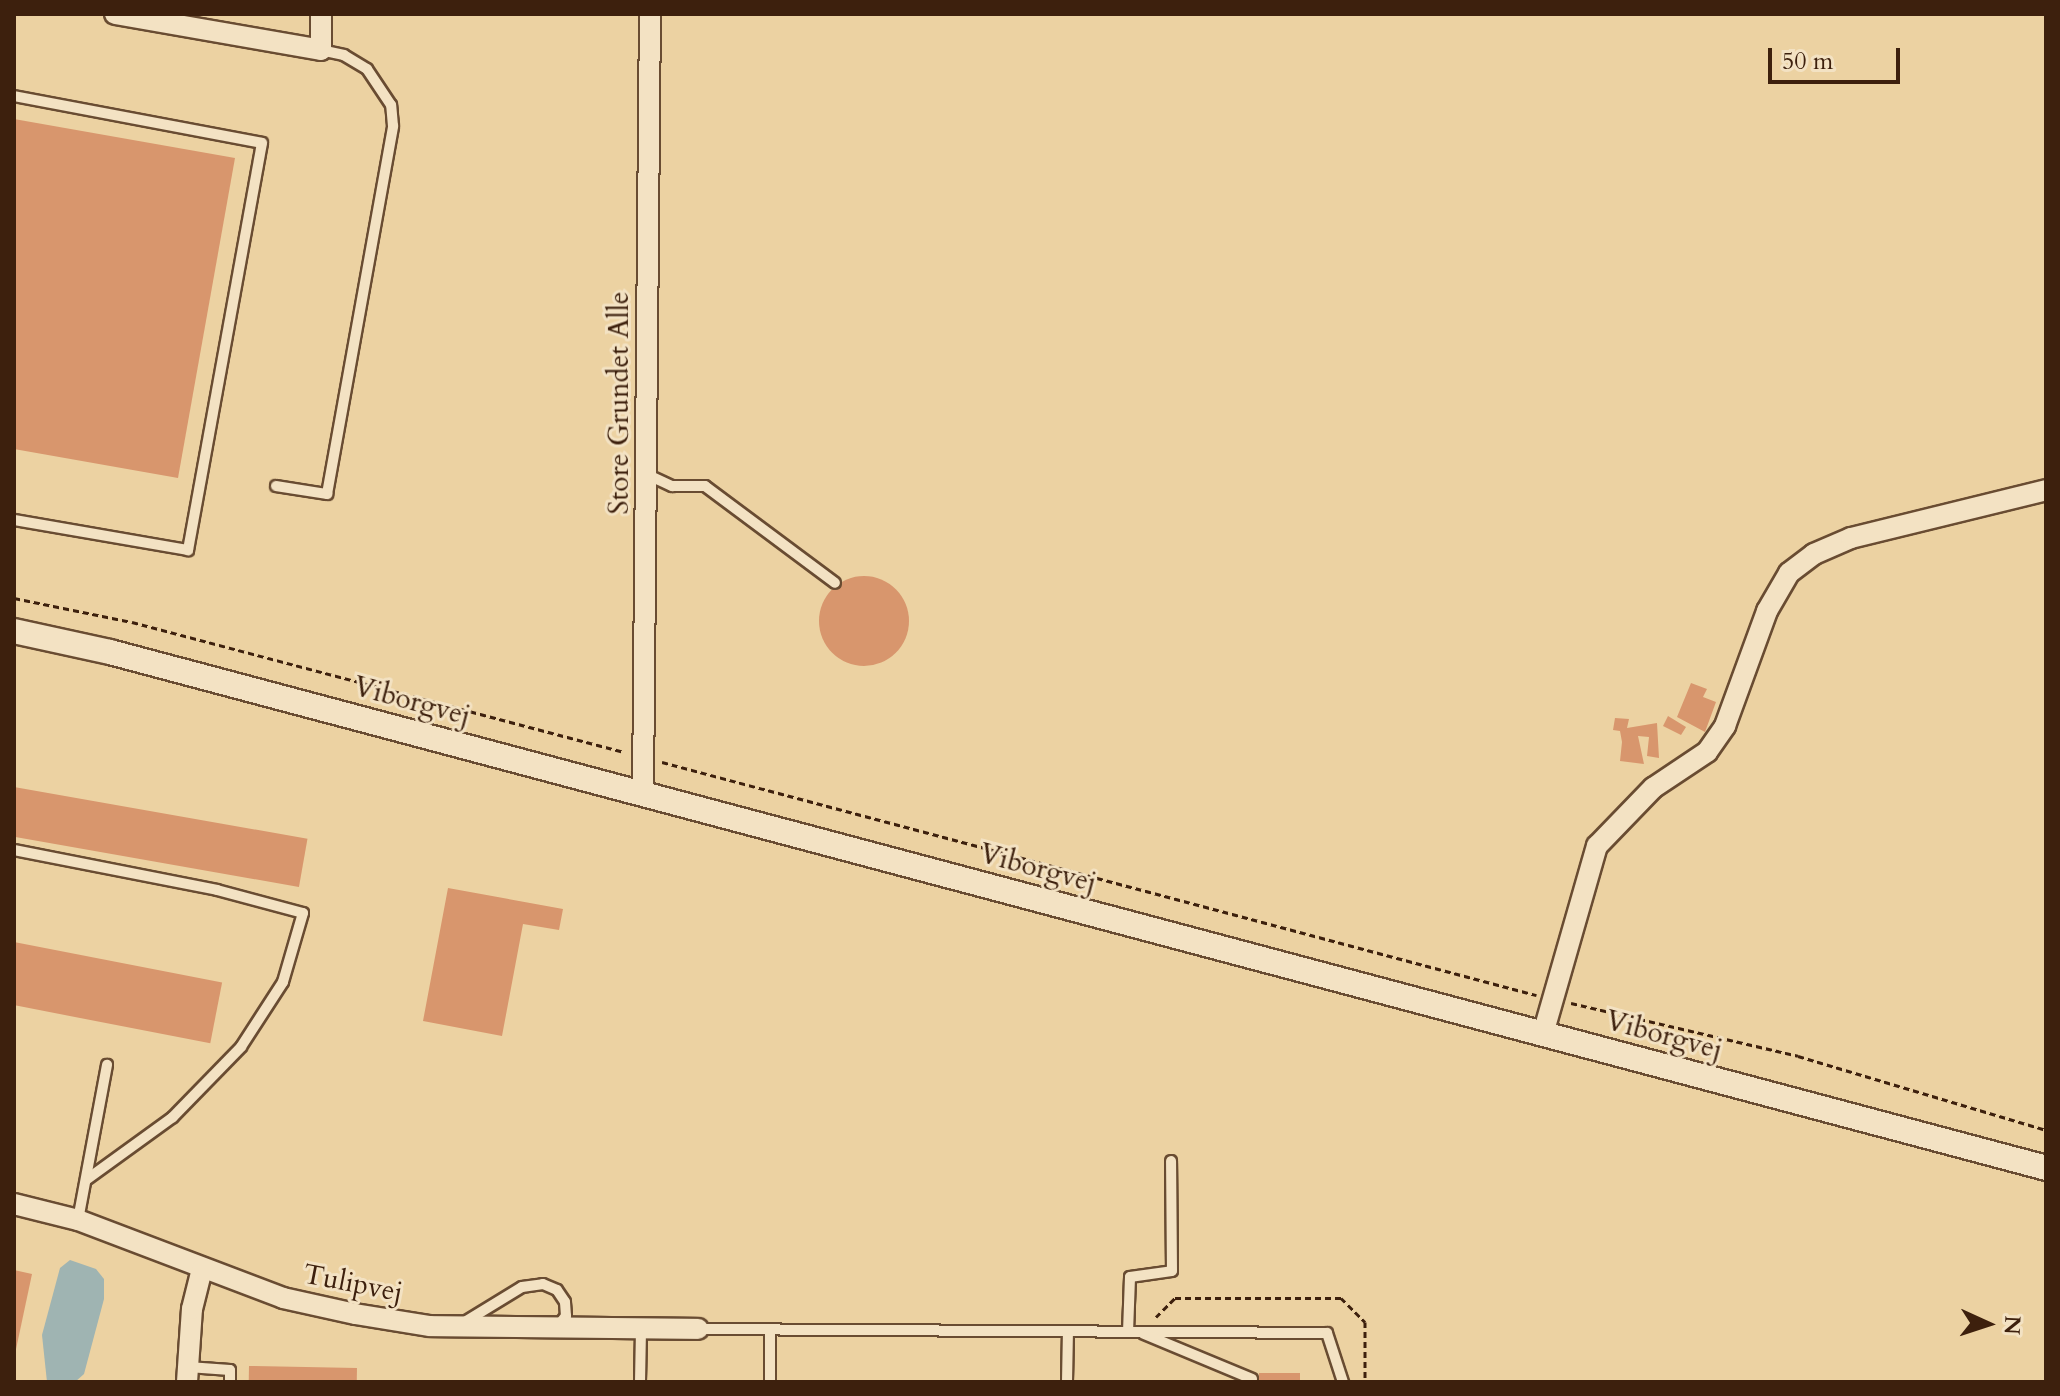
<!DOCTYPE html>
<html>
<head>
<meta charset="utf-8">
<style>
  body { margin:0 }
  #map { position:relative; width:2060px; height:1396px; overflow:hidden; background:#ecd2a2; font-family:Cardo,serif }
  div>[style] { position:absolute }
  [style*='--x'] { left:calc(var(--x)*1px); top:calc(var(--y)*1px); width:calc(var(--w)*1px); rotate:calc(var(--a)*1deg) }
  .water>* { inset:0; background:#9fb4b2 }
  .building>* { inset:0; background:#d8966d; transform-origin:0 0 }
  .round { border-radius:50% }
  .path>* { height:3px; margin-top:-1.5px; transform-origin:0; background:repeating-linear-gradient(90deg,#3d200d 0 6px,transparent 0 10px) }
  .roads { filter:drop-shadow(2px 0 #694c32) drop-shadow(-2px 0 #694c32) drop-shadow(0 2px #694c32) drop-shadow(0 -2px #694c32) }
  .service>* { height:10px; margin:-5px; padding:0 5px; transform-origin:5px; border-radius:5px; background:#f3e2c3 }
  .minor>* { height:20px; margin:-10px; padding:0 10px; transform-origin:10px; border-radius:10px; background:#f3e2c3 }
  .tertiary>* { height:24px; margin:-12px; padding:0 12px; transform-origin:12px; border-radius:12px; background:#f3e2c3 }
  span { translate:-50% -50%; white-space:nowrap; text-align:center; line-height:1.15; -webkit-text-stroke:6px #f3e2c3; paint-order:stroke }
  .street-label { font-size:28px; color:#3d200d }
  .frame { position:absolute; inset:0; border:16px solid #3d200d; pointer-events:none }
  .north { position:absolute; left:1948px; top:1284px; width:80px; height:80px; -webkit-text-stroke:6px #f3e2c3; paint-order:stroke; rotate:93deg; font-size:22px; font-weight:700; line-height:32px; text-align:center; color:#3d200d }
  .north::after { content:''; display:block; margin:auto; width:28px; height:36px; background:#3d200d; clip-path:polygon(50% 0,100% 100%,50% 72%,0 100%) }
  .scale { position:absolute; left:1768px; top:48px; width:132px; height:36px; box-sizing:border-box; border:4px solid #3d200d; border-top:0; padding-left:10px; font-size:24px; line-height:28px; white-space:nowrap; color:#3d200d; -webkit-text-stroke:6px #f3e2c3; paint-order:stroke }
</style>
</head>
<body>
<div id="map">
  <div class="water">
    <div style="clip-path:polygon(70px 1260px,96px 1269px,104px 1279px,104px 1299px,84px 1374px,75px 1382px,47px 1382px,42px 1335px,60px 1268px)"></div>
  </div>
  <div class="building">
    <div style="clip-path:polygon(14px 119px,235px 158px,178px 478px,14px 449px)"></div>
    <div class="round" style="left:819px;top:576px;width:90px;height:90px"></div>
    <div style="clip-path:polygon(1691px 683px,1707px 689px,1703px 697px,1716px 702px,1705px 732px,1677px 717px)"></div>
    <div style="clip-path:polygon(1668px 716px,1686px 727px,1681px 735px,1663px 726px)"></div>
    <div style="clip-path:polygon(1615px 718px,1629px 719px,1627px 728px,1657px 723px,1659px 758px,1647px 756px,1649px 737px,1638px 736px,1644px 764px,1620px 761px,1622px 742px,1620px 731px,1613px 730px)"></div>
    <div style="left:14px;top:787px;width:298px;height:49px;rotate:10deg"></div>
    <div style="clip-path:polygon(448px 888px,563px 909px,559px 930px,523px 924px,502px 1036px,423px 1021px)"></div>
    <div style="left:14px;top:942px;width:212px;height:62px;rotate:11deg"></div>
    <div style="clip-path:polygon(14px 1270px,32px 1274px,15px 1354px,14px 1354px)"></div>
    <div style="left:249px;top:1366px;width:108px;height:16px;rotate:1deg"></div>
    <div style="left:1259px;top:1373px;width:41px;height:9px"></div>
  </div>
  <div class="path">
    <div style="--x:14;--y:598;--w:120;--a:11.5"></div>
    <div style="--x:132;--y:622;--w:509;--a:14.8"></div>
    <div style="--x:662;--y:762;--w:905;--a:14.93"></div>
    <div style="--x:1571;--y:1003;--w:233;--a:13.1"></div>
    <div style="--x:1798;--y:1056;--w:259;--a:16.6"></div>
    <div style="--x:1156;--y:1317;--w:27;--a:-45"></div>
    <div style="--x:1175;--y:1298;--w:166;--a:0"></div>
    <div style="--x:1341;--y:1298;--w:34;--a:45"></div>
    <div style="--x:1365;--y:1322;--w:60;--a:90"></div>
  </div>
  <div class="roads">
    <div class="service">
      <div style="--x:14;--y:96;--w:252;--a:10.7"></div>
      <div style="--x:262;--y:143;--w:414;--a:100.3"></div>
      <div style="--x:188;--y:550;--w:177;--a:-170.2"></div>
      <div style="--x:646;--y:474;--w:29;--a:25"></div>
      <div style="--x:672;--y:486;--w:33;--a:0"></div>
      <div style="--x:705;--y:486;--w:162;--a:36.7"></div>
      <div style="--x:276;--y:486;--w:52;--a:8.9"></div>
      <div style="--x:327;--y:494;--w:374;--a:-79.8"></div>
      <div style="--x:393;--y:126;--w:21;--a:-95"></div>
      <div style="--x:391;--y:105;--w:43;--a:-123.7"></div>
      <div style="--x:367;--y:69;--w:27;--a:-149"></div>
      <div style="--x:344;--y:55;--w:24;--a:-168"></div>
      <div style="--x:14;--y:850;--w:207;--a:11.1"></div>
      <div style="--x:217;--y:890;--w:89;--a:15"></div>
      <div style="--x:303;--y:913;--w:72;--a:106.2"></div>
      <div style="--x:283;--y:982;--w:77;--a:122.9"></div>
      <div style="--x:241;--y:1047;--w:98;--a:134.2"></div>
      <div style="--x:173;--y:1117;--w:107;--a:144.1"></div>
      <div style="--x:78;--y:1220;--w:158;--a:-79.4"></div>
      <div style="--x:463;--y:1323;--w:69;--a:-31.4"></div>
      <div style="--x:522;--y:1287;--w:21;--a:-8"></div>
      <div style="--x:543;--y:1284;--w:15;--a:23"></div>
      <div style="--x:557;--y:1290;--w:14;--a:56"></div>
      <div style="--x:565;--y:1302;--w:14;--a:86"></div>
      <div style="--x:566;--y:1316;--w:13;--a:129"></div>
      <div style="--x:698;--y:1329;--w:629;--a:0.36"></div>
      <div style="--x:1327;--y:1333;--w:52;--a:71.9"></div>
      <div style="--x:1128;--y:1332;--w:55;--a:-87.9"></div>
      <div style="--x:1130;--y:1277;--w:42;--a:-8.1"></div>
      <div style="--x:1172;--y:1271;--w:110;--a:-90.5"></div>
      <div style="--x:1144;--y:1334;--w:117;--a:22.6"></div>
      <div style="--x:188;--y:1367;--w:42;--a:4.1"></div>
      <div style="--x:230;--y:1370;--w:12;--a:90"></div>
      <div style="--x:640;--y:1382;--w:54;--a:-88.9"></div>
      <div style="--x:770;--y:1382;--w:52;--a:-90"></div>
      <div style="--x:1067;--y:1382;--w:50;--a:-88.9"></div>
    </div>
    <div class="minor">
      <div style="--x:115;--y:14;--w:209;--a:9.9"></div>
      <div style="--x:321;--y:50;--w:36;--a:-90"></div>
      <div style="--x:643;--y:793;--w:779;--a:-89.49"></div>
      <div style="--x:1543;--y:1034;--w:196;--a:-74"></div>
      <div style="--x:1597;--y:846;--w:81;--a:-46"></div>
      <div style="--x:1653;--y:788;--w:65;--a:-33.7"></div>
      <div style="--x:1707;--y:752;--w:32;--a:-55"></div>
      <div style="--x:1725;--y:726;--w:122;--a:-69.9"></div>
      <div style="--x:1767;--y:611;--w:44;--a:-59.9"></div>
      <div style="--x:1789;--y:573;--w:31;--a:-37"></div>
      <div style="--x:1814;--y:554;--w:40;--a:-23.4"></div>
      <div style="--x:1851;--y:538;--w:201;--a:-13.8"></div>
      <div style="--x:14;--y:1204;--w:66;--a:14"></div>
      <div style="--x:78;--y:1220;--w:219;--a:20.8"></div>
      <div style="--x:283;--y:1298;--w:74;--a:12.5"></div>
      <div style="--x:355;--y:1314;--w:76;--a:9.1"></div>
      <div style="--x:430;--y:1326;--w:268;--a:0.6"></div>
      <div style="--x:187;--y:1382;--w:73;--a:-86.1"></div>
      <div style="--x:192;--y:1309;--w:41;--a:-76"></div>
    </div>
    <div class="tertiary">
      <div style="--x:14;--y:631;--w:98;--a:12.3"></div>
      <div style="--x:110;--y:652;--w:2004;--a:14.92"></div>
    </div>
  </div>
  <div class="street-label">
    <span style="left:619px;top:403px;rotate:-90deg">Store Grundet Alle</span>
    <span style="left:412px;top:701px;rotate:15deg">Viborgvej</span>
    <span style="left:1038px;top:868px;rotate:15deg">Viborgvej</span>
    <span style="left:1664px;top:1035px;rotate:15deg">Viborgvej</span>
    <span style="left:353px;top:1283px;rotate:11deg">Tulipvej</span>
  </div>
  <div class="frame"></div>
  <div class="north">N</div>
  <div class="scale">50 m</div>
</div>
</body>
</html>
